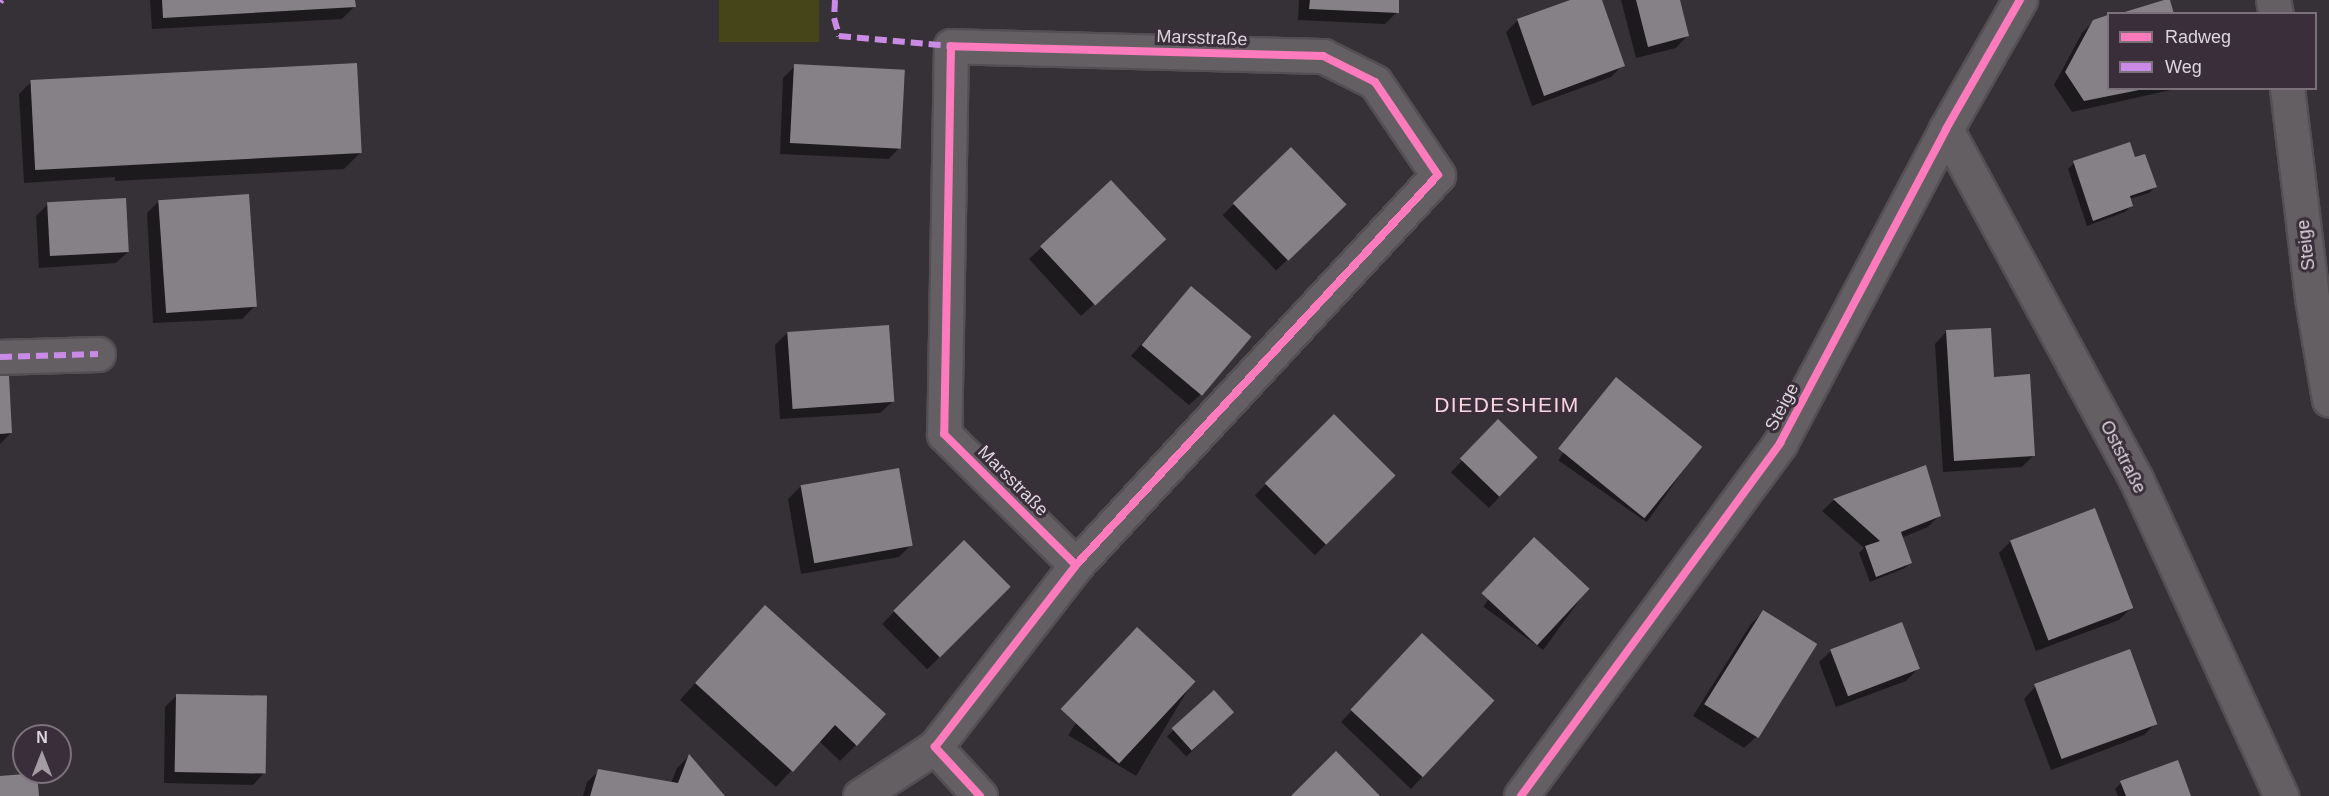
<!DOCTYPE html>
<html>
<head>
<meta charset="utf-8">
<style>
  body { margin:0 }
  #map { position:relative; width:2329px; height:796px; overflow:hidden; background:#363136; font-family:Helvetica,sans-serif }
  div>[style] { position:absolute }
  [style*='--x'] { left:calc(var(--x)*1px); top:calc(var(--y)*1px); width:calc(var(--w)*1px); rotate:calc(var(--a)*1deg) }
  .green>* { inset:0; background:#454519; transform-origin:0 0 }
  .shadow>* { inset:0; background:#0007; transform-origin:0 0 }
  .building>* { inset:0; background:#868186; transform-origin:0 0 }
  .roads { filter:drop-shadow(2px 0 #534f53) drop-shadow(-2px 0 #534f53) drop-shadow(0 2px #534f53) drop-shadow(0 -2px #534f53) }
  .minor>* { height:33px; margin:-16.5px; padding:0 16.5px; transform-origin:16.5px; border-radius:16.5px; background:#645f63 }
  .quiet>* { height:6px; margin-top:-3px; transform-origin:0; background:repeating-linear-gradient(90deg,#ca8be6 0 12px,transparent 0 18px) }
  .cycleway>* { height:8px; margin:-4px; padding:0 4px; transform-origin:4px; border-radius:4px; background:#fd7abc }
  span { translate:-50% -50%; white-space:nowrap; text-align:center; line-height:1.15; -webkit-text-stroke:6px #392e39; paint-order:stroke }
  .street-label { font-size:18px; color:#ddd6dd }
  .quarter-label { font-size:21px; color:#f8d6e0; letter-spacing:1.5px }
  .legend { position:absolute; left:2107px; top:12px; width:210px; height:78px; box-sizing:border-box; background:#392e39; border:2px solid #7b717b; margin:0; padding:8px 10px; list-style:none; font-size:18px; color:#ddd6dd }
  .legend li { display:flex; align-items:center; gap:12px; height:30px }
  .legend b { width:30px; border:2px solid #7b717b }
  .north { position:absolute; left:12px; top:724px; width:60px; height:60px; box-sizing:border-box; background:#392e39; border:2px solid #7b717b; border-radius:50%; rotate:0deg; font-size:16px; font-weight:700; line-height:24px; text-align:center; color:#ddd6dd }
  .north::after { content:''; display:block; margin:auto; width:21px; height:27px; background:#a39ca3; clip-path:polygon(50% 0,100% 100%,50% 72%,0 100%) }
</style>
</head>
<body>
<div id="map">
  <div class="green">
    <div style="left:719px;top:0;width:100px;height:42px"></div>
  </div>
  <div class="shadow">
    <div style="clip-path:polygon(150px 0,354px 0,354px 7px,342px 19px,152px 29px)"></div>
    <div style="clip-path:polygon(1299px 0,1398px 0,1397px 12px,1385px 24px,1298px 20px)"></div>
    <div style="clip-path:polygon(1574px 0,1600px 0,1623px 65px,1611px 77px,1532px 106px,1506px 32px,1518px 20px)"></div>
    <div style="clip-path:polygon(1621px 0,1679px 0,1687px 36px,1676px 48px,1636px 58px)"></div>
    <div style="clip-path:polygon(2108px 17px,2108px 88px,2180px 88px,2072px 112px,2054px 85px,2082px 33px,2094px 21px)"></div>
    <div style="clip-path:polygon(795px 66px,900px 147px,889px 159px,780px 154px,783px 78px)"></div>
    <div style="clip-path:polygon(31px 82px,360px 153px,344px 169px,115px 181px,115px 177px,24px 183px,19px 94px)"></div>
    <div style="left:1291px;top:149px;width:77px;height:95px;rotate:46deg"></div>
    <div style="clip-path:polygon(2134px 159px,2155px 187px,2149px 193px,2129px 199px,2131px 206px,2125px 212px,2087px 226px,2068px 169px,2074px 163px)"></div>
    <div style="clip-path:polygon(1111px 183px,1152px 251px,1081px 316px,1029px 259px)"></div>
    <div style="clip-path:polygon(159px 201px,254px 307px,242px 319px,153px 323px,147px 213px)"></div>
    <div style="clip-path:polygon(48px 204px,128px 252px,116px 263px,39px 268px,36px 216px)"></div>
    <div style="clip-path:polygon(1180px 300px,1201px 394px,1189px 405px,1131px 356px)"></div>
    <div style="clip-path:polygon(1946px 332px,2034px 455px,2022px 467px,1943px 472px,1935px 344px)"></div>
    <div style="clip-path:polygon(787px 333px,892px 402px,880px 413px,780px 419px,775px 345px)"></div>
    <div style="clip-path:polygon(0 378px,11px 433px,0 444px)"></div>
    <div style="left:1611px;top:385px;width:108px;height:92px;rotate:35deg"></div>
    <div style="left:1334px;top:416px;width:85px;height:112px;rotate:45deg"></div>
    <div style="left:1498px;top:422px;width:52px;height:69px;rotate:43deg"></div>
    <div style="clip-path:polygon(1925px 467px,1940px 515px,1928px 527px,1901px 538px,1911px 562px,1905px 568px,1870px 582px,1859px 553px,1864px 548px,1822px 511px,1834px 500px)"></div>
    <div style="clip-path:polygon(898px 470px,911px 545px,899px 557px,801px 574px,788px 499px,800px 487px)"></div>
    <div style="clip-path:polygon(2011px 541px,2131px 608px,2119px 620px,2036px 651px,1999px 553px)"></div>
    <div style="left:964px;top:542px;width:64px;height:116px;rotate:45deg"></div>
    <div style="left:1528px;top:545px;width:74px;height:76px;rotate:36deg"></div>
    <div style="clip-path:polygon(1763px 612px,1756px 737px,1744px 748px,1693px 716px,1751px 624px)"></div>
    <div style="clip-path:polygon(749px 623px,856px 745px,840px 761px,819px 741px,776px 787px,680px 700px)"></div>
    <div style="left:1125px;top:641px;width:79px;height:110px;rotate:31deg"></div>
    <div style="clip-path:polygon(1411px 647px,1492px 700px,1411px 789px,1341px 722px)"></div>
    <div style="clip-path:polygon(1831px 651px,1918px 669px,1906px 681px,1836px 707px,1819px 662px)"></div>
    <div style="clip-path:polygon(2035px 687px,2156px 723px,2144px 735px,2051px 770px,2024px 699px)"></div>
    <div style="left:1213px;top:692px;width:28px;height:64px;rotate:46deg"></div>
    <div style="clip-path:polygon(177px 695px,264px 773px,253px 785px,164px 783px,165px 707px)"></div>
    <div style="clip-path:polygon(689px 756px,723px 796px,583px 796px,587px 782px,599px 771px,671px 783px,677px 768px)"></div>
    <div style="clip-path:polygon(2121px 783px,2190px 796px,2118px 796px,2115px 789px)"></div>
  </div>
  <div class="building">
    <div style="clip-path:polygon(162px 0,355px 0,356px 7px,163px 18px)"></div>
    <div style="clip-path:polygon(1310px 0,1399px 0,1399px 13px,1309px 9px)"></div>
    <div style="clip-path:polygon(1570px 0,1602px 0,1625px 66px,1544px 96px,1517px 19px)"></div>
    <div style="clip-path:polygon(1636px 0,1680px 0,1689px 36px,1648px 47px)"></div>
    <div style="clip-path:polygon(2164px 0,2170px 0,2174px 14px,2118px 14px)"></div>
    <div style="clip-path:polygon(2108px 15px,2108px 88px,2139px 90px,2084px 101px,2065px 72px,2093px 20px)"></div>
    <div style="left:357px;top:63px;width:90px;height:327px;rotate:87deg"></div>
    <div style="left:794px;top:64px;width:111px;height:79px;rotate:3deg"></div>
    <div style="clip-path:polygon(2130px 142px,2135px 157px,2145px 154px,2157px 187px,2130px 196px,2133px 206px,2093px 221px,2073px 161px)"></div>
    <div style="left:1291px;top:147px;width:80px;height:81px;rotate:46deg"></div>
    <div style="left:1111px;top:180px;width:81px;height:97px;rotate:47deg"></div>
    <div style="left:249px;top:194px;width:113px;height:91px;rotate:86deg"></div>
    <div style="left:126px;top:198px;width:54px;height:79px;rotate:87deg"></div>
    <div style="left:1191px;top:286px;width:79px;height:77px;rotate:40deg"></div>
    <div style="left:889px;top:325px;width:77px;height:102px;rotate:86deg"></div>
    <div style="clip-path:polygon(1991px 328px,1994px 377px,2030px 374px,2035px 456px,1954px 461px,1946px 330px)"></div>
    <div style="clip-path:polygon(0 376px,9px 376px,12px 433px,0 434px)"></div>
    <div style="left:1616px;top:377px;width:111px;height:92px;rotate:39deg"></div>
    <div style="left:1334px;top:414px;width:87px;height:98px;rotate:45deg"></div>
    <div style="left:1498px;top:419px;width:55px;height:55px;rotate:44deg"></div>
    <div style="clip-path:polygon(1926px 465px,1941px 516px,1901px 532px,1912px 563px,1876px 577px,1865px 546px,1880px 541px,1833px 499px)"></div>
    <div style="left:899px;top:468px;width:79px;height:100px;rotate:80deg"></div>
    <div style="left:2095px;top:508px;width:107px;height:91px;rotate:69deg"></div>
    <div style="left:1534px;top:537px;width:76px;height:77px;rotate:43deg"></div>
    <div style="left:964px;top:540px;width:66px;height:100px;rotate:45deg"></div>
    <div style="clip-path:polygon(765px 605px,886px 714px,857px 746px,835px 725px,793px 772px,695px 683px)"></div>
    <div style="left:1763px;top:610px;width:64px;height:111px;rotate:32deg"></div>
    <div style="left:1902px;top:622px;width:50px;height:77px;rotate:69deg"></div>
    <div style="left:1137px;top:627px;width:80px;height:112px;rotate:43deg"></div>
    <div style="left:1422px;top:633px;width:99px;height:105px;rotate:43deg"></div>
    <div style="left:2130px;top:649px;width:80px;height:102px;rotate:70deg"></div>
    <div style="left:1214px;top:690px;width:30px;height:57px;rotate:48deg"></div>
    <div style="left:176px;top:694px;width:91px;height:78px;rotate:1deg"></div>
    <div style="clip-path:polygon(1336px 751px,1380px 796px,1291px 796px)"></div>
    <div style="clip-path:polygon(689px 754px,725px 796px,590px 796px,598px 769px,678px 783px)"></div>
    <div style="clip-path:polygon(2178px 760px,2191px 796px,2126px 796px,2120px 781px)"></div>
    <div style="clip-path:polygon(37px 773px,39px 796px,0 796px,0 776px)"></div>
  </div>
  <div class="roads">
    <div class="minor">
      <div style="--x:2273;--y:0;--w:14;--a:78"></div>
      <div style="--x:2287;--y:88;--w:211;--a:83.2"></div>
      <div style="--x:2312;--y:298;--w:103;--a:80.5"></div>
      <div style="--x:1946;--y:129;--w:398;--a:61.5"></div>
      <div style="--x:2136;--y:479;--w:349;--a:65.4"></div>
      <div style="--x:0;--y:357;--w:98;--a:-1.8"></div>
      <div style="--x:860;--y:796;--w:90;--a:-33.2"></div>
      <div style="--x:980;--y:796;--w:67;--a:-132.6"></div>
      <div style="--x:935;--y:747;--w:230;--a:-52.2"></div>
      <div style="--x:1076;--y:565;--w:532;--a:-47.13"></div>
      <div style="--x:1438;--y:175;--w:112;--a:-124.1"></div>
      <div style="--x:1375;--y:82;--w:58;--a:-153.4"></div>
      <div style="--x:1323;--y:56;--w:372;--a:-178.5"></div>
      <div style="--x:951;--y:46;--w:388;--a:91"></div>
      <div style="--x:944;--y:434;--w:186;--a:44.8"></div>
      <div style="--x:1521;--y:796;--w:438;--a:-53.7"></div>
      <div style="--x:1780;--y:443;--w:355;--a:-62.1"></div>
      <div style="--x:1946;--y:129;--w:149;--a:-60.2"></div>
    </div>
  </div>
  <div class="quiet">
    <div style="--x:835;--y:0;--w:18;--a:93"></div>
    <div style="--x:834;--y:18;--w:19;--a:74"></div>
    <div style="--x:839;--y:36;--w:112;--a:5.1"></div>
    <div style="--x:0;--y:2;--w:3;--a:-45"></div>
    <div style="--x:0;--y:357;--w:98;--a:-1.8"></div>
  </div>
  <div class="cycleway">
    <div style="--x:980;--y:796;--w:67;--a:-132.6"></div>
    <div style="--x:935;--y:747;--w:230;--a:-52.2"></div>
    <div style="--x:1076;--y:565;--w:532;--a:-47.13"></div>
    <div style="--x:1438;--y:175;--w:112;--a:-124.1"></div>
    <div style="--x:1375;--y:82;--w:58;--a:-153.4"></div>
    <div style="--x:1323;--y:56;--w:372;--a:-178.5"></div>
    <div style="--x:951;--y:46;--w:388;--a:91"></div>
    <div style="--x:944;--y:434;--w:186;--a:44.8"></div>
    <div style="--x:1521;--y:796;--w:438;--a:-53.7"></div>
    <div style="--x:1780;--y:443;--w:355;--a:-62.1"></div>
    <div style="--x:1946;--y:129;--w:149;--a:-60.2"></div>
  </div>
  <div class="street-label">
    <span style="left:1202px;top:38px;rotate:2deg">Marsstraße</span>
    <span style="left:2306px;top:245px;rotate:-97deg">Steige</span>
    <span style="left:1782px;top:407px;rotate:-62deg">Steige</span>
    <span style="left:2123px;top:457px;rotate:63deg">Oststraße</span>
    <span style="left:1013px;top:481px;rotate:45deg">Marsstraße</span>
  </div>
  <div class="quarter-label">
    <span style="left:1507px;top:405px">DIEDESHEIM</span>
  </div>
  <ul class="legend">
  <li><b style="height:8px;background:#fd7abc"></b>Radweg</li>
  <li><b style="height:8px;background:#ca8be6"></b>Weg</li>
  </ul>
  <div class="north">N</div>
</div>
</body>
</html>
